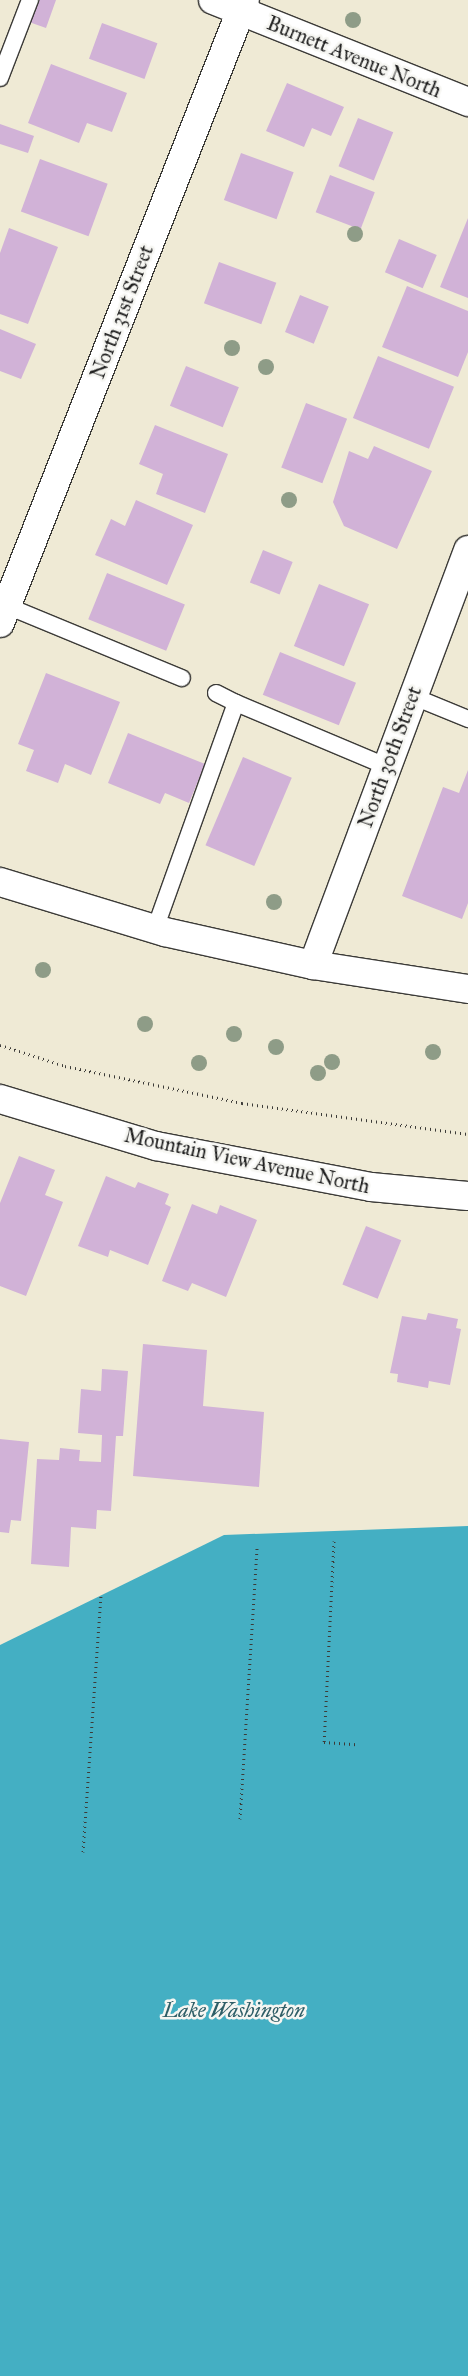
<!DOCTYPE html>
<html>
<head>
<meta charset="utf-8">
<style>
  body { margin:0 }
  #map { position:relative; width:468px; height:2376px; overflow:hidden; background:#efead5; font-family:"IM FELL Great Primer",serif }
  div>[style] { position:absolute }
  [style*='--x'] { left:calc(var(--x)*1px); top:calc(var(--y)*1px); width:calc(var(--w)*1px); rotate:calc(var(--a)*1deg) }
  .water>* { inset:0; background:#44afc3 }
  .building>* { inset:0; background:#d1b2d7; transform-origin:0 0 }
  .path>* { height:3px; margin-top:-1.5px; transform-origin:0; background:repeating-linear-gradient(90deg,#3c3b38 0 1px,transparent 0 5px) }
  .roads { filter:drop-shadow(1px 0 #3c3b38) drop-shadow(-1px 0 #3c3b38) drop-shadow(0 1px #3c3b38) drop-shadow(0 -1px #3c3b38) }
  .lane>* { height:16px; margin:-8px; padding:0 8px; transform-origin:8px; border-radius:8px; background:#fff }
  .street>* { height:28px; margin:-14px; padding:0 14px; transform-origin:14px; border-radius:14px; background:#fff }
  .secondary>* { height:28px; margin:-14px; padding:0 14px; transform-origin:14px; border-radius:14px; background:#fff }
  .trees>* { width:16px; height:16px; margin:-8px; border-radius:50%; background:#8e9c87 }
  span { translate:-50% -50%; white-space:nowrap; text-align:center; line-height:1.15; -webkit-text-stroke:5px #f6f6f2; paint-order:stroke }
  .street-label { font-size:20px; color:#1c1c1c }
  .water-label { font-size:21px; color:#2e5e67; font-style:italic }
</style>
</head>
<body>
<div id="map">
  <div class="water">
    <div style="clip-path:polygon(468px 1526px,468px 2376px,0 2376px,0 1645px,224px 1535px)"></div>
  </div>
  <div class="building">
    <div style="clip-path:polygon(37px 0,56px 0,46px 28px,29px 22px)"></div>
    <div style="left:102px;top:23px;width:59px;height:38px;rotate:20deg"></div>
    <div style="clip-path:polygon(51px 64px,127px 93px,112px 132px,87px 123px,79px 143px,28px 123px)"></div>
    <div style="clip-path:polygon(287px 83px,344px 107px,331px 136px,312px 128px,304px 147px,266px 131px)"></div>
    <div style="left:358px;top:118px;width:38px;height:52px;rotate:22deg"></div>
    <div style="clip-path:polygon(0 124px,34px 136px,28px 153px,0 144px)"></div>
    <div style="left:241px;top:153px;width:56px;height:50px;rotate:20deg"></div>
    <div style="left:40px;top:159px;width:72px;height:56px;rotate:20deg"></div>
    <div style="left:330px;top:175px;width:48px;height:40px;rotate:21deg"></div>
    <div style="clip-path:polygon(468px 218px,468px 298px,440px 287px)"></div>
    <div style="clip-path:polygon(9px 228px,58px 247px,28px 324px,0 314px,0 253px)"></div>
    <div style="left:399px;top:239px;width:41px;height:36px;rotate:23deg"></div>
    <div style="left:219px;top:262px;width:61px;height:44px;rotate:20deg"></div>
    <div style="clip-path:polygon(407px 286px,468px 311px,468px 352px,458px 377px,382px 347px)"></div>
    <div style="left:300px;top:295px;width:31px;height:40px;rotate:22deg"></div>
    <div style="clip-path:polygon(0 329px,36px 344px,21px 379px,0 371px)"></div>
    <div style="left:378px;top:356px;width:82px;height:67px;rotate:22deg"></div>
    <div style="left:186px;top:366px;width:57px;height:43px;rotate:22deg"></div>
    <div style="left:306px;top:403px;width:44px;height:69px;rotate:21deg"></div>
    <div style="clip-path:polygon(155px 425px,228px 454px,205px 513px,156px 494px,163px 474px,139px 464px)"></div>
    <div style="clip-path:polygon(374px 446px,432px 471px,397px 549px,344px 526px,333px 502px,349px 451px,368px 459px)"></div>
    <div style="clip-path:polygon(136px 500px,193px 525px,167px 585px,95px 555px,111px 519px,125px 526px)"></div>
    <div style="left:263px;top:550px;width:32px;height:35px;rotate:22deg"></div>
    <div style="left:107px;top:573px;width:84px;height:50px;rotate:22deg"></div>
    <div style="left:319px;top:584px;width:54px;height:67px;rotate:22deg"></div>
    <div style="left:280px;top:652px;width:82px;height:46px;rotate:22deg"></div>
    <div style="clip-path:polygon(46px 673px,120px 702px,91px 775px,65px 764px,58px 783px,26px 771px,34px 750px,18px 744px)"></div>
    <div style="clip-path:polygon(128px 733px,205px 764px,189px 803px,165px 793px,160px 804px,108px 783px)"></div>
    <div style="left:243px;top:757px;width:53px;height:96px;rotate:23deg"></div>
    <div style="clip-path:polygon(468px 770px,468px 903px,462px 919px,402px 896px,443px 787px,459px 793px)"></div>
    <div style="clip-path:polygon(19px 1156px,55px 1170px,45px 1195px,63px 1202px,26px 1296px,0 1286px,0 1203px)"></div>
    <div style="clip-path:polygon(106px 1176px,135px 1188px,138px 1182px,169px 1194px,165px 1204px,171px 1207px,148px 1265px,110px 1250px,108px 1257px,78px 1246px)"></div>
    <div style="clip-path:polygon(192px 1204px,217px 1214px,220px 1205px,257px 1220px,226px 1297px,192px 1283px,188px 1291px,162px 1281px)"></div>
    <div style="left:366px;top:1226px;width:38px;height:63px;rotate:22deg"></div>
    <div style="clip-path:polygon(428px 1313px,458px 1319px,456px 1328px,461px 1329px,450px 1385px,429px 1381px,428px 1388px,397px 1382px,398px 1374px,390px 1373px,402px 1316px,426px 1320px)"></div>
    <div style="clip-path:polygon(143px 1344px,207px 1350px,203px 1406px,264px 1412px,259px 1487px,133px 1476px)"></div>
    <div style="clip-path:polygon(102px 1369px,128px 1371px,123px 1436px,116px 1436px,111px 1511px,97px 1510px,96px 1529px,71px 1527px,69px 1567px,31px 1564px,37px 1459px,59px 1460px,60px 1448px,80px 1450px,79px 1461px,101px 1462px,102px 1435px,78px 1433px,81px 1389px,101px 1391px)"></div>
    <div style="clip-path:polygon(0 1439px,29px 1442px,21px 1521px,11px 1520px,9px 1533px,0 1532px)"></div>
  </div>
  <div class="path">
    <div style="--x:0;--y:1045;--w:68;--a:17.9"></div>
    <div style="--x:65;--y:1066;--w:181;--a:11.8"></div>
    <div style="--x:242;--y:1103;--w:228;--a:7.8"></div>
    <div style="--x:334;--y:1541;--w:201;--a:92.8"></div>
    <div style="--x:324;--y:1742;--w:32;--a:4"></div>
    <div style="--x:240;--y:1819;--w:273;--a:-86.4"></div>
    <div style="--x:83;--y:1852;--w:259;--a:-86"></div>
  </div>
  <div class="roads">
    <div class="lane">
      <div style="--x:0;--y:78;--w:84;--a:-69"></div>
      <div style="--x:7;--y:606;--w:189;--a:22.4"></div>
      <div style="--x:216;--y:693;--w:22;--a:27"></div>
      <div style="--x:412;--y:696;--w:61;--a:22.3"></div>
      <div style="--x:155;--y:929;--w:240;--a:-70.3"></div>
      <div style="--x:236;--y:703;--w:163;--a:22.8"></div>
    </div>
    <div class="street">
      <div style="--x:213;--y:0;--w:275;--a:21.8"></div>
      <div style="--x:0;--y:623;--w:669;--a:-68.53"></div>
      <div style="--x:0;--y:1099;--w:163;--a:16.8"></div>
      <div style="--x:156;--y:1146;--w:219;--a:10.8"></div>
      <div style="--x:371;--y:1187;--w:97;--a:5.3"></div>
    </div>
    <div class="secondary">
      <div style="--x:0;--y:882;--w:172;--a:16.9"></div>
      <div style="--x:165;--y:932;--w:152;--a:12.6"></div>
      <div style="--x:313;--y:965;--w:157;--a:8.8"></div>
      <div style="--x:313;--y:965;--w:443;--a:-69.5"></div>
    </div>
  </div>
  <div class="trees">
    <div style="left:353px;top:20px"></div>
    <div style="left:355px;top:234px"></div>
    <div style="left:232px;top:348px"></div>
    <div style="left:266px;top:367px"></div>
    <div style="left:289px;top:500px"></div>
    <div style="left:274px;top:902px"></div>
    <div style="left:43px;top:970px"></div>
    <div style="left:145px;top:1024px"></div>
    <div style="left:234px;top:1034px"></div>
    <div style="left:276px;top:1047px"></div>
    <div style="left:433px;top:1052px"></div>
    <div style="left:332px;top:1062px"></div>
    <div style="left:199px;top:1063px"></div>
    <div style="left:318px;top:1073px"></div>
  </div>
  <div class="street-label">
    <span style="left:354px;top:57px;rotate:22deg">Burnett Avenue North</span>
    <span style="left:122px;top:312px;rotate:-69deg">North 31st Street</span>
    <span style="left:390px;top:757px;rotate:-70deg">North 30th Street</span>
    <span style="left:247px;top:1161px;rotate:12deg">Mountain View Avenue North</span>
  </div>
  <div class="water-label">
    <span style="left:234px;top:2010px">Lake Washington</span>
  </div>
</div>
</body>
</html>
